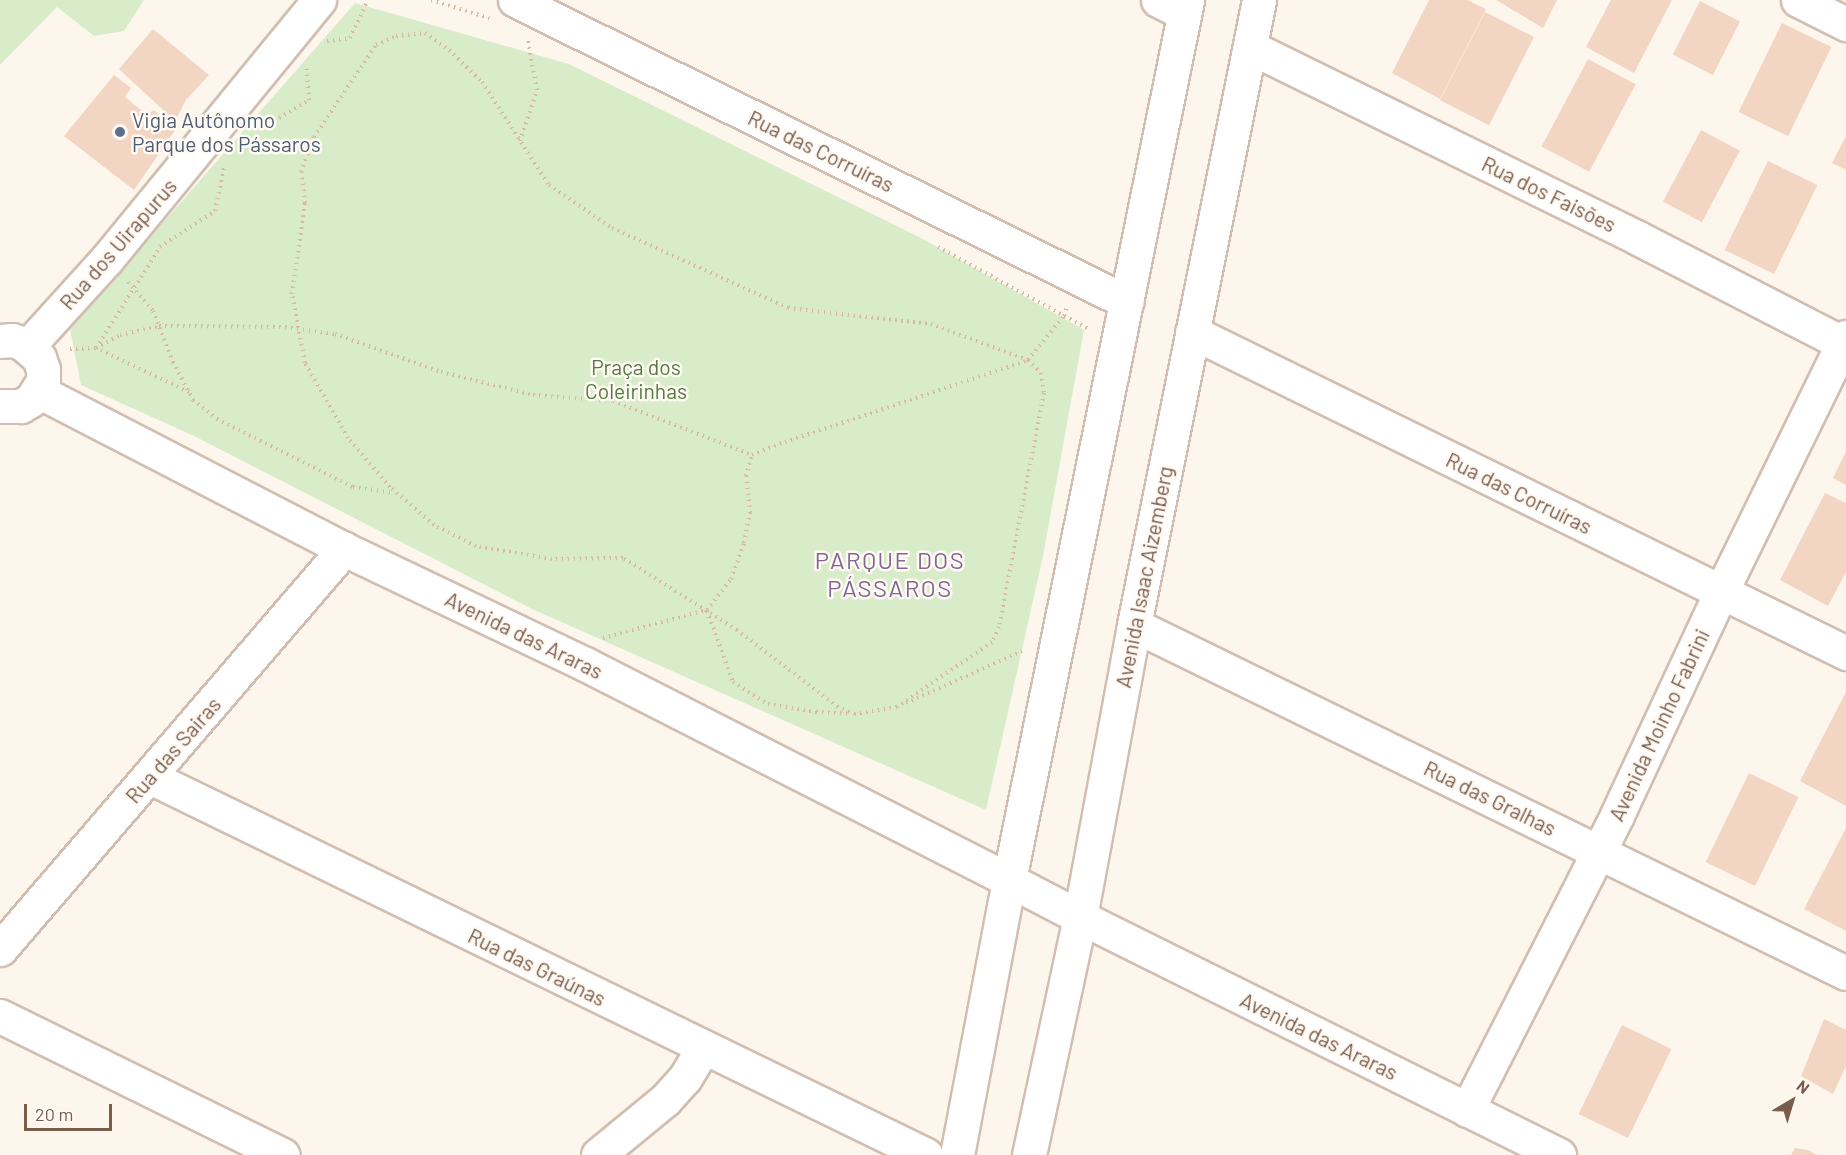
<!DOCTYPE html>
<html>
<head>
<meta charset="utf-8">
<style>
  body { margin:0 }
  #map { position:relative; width:1846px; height:1155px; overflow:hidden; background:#fdf6ec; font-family:Barlow,sans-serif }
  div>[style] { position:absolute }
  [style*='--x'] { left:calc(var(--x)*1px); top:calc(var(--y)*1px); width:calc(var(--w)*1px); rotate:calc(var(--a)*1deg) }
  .green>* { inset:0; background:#d8ecc9 }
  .building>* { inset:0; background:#f3d5c3; transform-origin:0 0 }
  .path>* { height:4px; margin-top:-2px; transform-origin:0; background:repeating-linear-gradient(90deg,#d9b8a5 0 1.5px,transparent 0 6px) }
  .roads { filter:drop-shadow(2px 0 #d1beb0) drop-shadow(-2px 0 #d1beb0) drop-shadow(0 2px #d1beb0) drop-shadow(0 -2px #d1beb0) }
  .street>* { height:33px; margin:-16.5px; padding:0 16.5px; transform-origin:16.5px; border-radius:16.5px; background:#fff }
  .secondary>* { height:33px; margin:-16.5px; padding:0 16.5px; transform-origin:16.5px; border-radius:16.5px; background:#fff }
  .dots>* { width:16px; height:16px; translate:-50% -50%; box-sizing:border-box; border:3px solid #fffaf3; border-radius:50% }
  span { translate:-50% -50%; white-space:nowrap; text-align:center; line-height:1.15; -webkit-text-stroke:5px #fffaf3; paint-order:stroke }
  .service-label { font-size:21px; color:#4e5e75 }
  .left { translate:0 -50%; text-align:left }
  .street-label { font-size:21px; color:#7a5c4d }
  .park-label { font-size:21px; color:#537a41 }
  .quarter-label { font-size:24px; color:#846695; letter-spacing:1.5px }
  .north { position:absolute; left:1762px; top:1071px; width:60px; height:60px; -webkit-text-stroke:4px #fffaf3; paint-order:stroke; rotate:38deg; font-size:16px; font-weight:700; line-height:24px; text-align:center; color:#7a5c4d }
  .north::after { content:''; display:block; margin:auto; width:21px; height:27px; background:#7a5c4d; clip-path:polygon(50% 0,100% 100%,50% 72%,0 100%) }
  .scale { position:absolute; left:24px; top:1104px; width:88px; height:27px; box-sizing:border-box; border:3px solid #7a5c4d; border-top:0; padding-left:8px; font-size:18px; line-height:21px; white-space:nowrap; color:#7a5c4d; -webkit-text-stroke:4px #fffaf3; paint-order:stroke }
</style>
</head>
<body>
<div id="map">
  <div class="green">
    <div style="clip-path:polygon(0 0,144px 0,124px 31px,94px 36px,57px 7px,0 65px)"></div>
    <div style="clip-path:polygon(355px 3px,569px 64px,923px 239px,1084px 330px,1043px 556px,986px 810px,532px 609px,194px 436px,81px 385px,70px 329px)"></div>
  </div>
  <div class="building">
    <div style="clip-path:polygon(1429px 0,1467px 0,1486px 9px,1440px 99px,1392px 73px)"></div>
    <div style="clip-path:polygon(1496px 0,1557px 0,1543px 28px)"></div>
    <div style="clip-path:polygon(1611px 0,1672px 0,1634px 73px,1586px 47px)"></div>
    <div style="left:1700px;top:1px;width:45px;height:60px;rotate:27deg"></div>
    <div style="left:1485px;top:12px;width:55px;height:99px;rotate:27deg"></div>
    <div style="left:1782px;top:23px;width:55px;height:99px;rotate:26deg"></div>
    <div style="clip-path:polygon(153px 29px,209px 75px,186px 100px,175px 121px,119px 69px)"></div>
    <div style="left:1588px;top:59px;width:54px;height:99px;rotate:28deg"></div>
    <div style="clip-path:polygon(114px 75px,131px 88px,125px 97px,147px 115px,154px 110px,176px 129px,134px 190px,64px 136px)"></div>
    <div style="left:1701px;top:130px;width:44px;height:81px;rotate:28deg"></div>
    <div style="clip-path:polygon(1846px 136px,1846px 170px,1832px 163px)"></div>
    <div style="left:1768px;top:161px;width:55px;height:99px;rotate:26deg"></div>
    <div style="clip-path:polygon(1846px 451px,1846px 485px,1833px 478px)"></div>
    <div style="clip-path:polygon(1825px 493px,1846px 503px,1846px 572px,1828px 606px,1780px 580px)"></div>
    <div style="clip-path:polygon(1846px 692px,1846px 806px,1800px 781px)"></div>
    <div style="left:1749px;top:773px;width:55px;height:99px;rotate:26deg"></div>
    <div style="clip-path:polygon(1846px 828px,1846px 931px,1804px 909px)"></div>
    <div style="clip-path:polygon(1824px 1019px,1846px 1030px,1846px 1066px,1833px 1094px,1801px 1076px)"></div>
    <div style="left:1622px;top:1025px;width:55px;height:99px;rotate:26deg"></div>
    <div style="clip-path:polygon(1795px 1148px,1808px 1150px,1817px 1155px,1791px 1155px)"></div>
  </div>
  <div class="path">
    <div style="--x:431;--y:0;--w:61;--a:17.2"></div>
    <div style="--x:425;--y:33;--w:29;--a:35"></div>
    <div style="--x:449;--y:50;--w:46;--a:44.1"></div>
    <div style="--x:482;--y:82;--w:123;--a:57"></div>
    <div style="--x:549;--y:185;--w:76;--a:34.3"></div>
    <div style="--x:612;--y:228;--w:193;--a:24.4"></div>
    <div style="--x:788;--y:308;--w:144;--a:6.4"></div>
    <div style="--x:931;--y:324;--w:103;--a:20.4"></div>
    <div style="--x:1028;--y:360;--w:18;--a:45"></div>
    <div style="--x:1041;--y:373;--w:20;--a:81"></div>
    <div style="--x:1044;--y:393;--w:238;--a:100.9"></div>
    <div style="--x:999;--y:627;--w:17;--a:115"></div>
    <div style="--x:992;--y:642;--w:115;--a:145.6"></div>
    <div style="--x:897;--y:707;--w:43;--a:170.5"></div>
    <div style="--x:855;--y:714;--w:18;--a:-158"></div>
    <div style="--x:838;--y:707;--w:127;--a:-142.7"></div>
    <div style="--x:737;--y:630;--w:135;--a:-147.7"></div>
    <div style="--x:623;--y:558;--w:71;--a:179.2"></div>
    <div style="--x:552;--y:559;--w:77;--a:-170.3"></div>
    <div style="--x:476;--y:546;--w:47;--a:-153.4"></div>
    <div style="--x:434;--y:525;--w:58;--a:-139.2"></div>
    <div style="--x:390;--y:487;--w:65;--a:-130.6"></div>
    <div style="--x:348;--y:438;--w:86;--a:-119.8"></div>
    <div style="--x:305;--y:363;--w:70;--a:-100.7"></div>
    <div style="--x:292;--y:294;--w:92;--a:-81.9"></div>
    <div style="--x:305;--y:203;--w:31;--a:-97"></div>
    <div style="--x:301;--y:172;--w:37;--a:-70"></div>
    <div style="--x:314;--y:137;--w:111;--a:-56"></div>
    <div style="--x:376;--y:45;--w:22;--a:-24"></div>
    <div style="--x:396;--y:36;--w:29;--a:-6"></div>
    <div style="--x:327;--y:41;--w:23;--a:-7"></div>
    <div style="--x:350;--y:38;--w:42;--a:-64.7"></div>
    <div style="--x:260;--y:121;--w:14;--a:0"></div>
    <div style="--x:274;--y:121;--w:41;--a:-31"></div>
    <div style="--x:309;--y:100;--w:34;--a:-95"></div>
    <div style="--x:520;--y:141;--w:54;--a:-71.6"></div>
    <div style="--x:537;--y:90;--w:50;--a:-100.4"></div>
    <div style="--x:938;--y:247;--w:173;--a:28.6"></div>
    <div style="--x:128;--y:282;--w:38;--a:49"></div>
    <div style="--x:153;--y:311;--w:55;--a:68.6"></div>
    <div style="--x:173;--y:362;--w:43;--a:62.2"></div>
    <div style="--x:193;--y:400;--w:31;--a:38"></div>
    <div style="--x:217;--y:419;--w:152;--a:26.6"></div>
    <div style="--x:353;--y:487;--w:42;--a:8.1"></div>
    <div style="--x:70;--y:349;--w:26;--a:-2"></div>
    <div style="--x:96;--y:348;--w:27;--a:-28"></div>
    <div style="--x:120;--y:335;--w:40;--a:-13"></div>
    <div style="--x:159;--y:326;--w:126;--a:0.5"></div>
    <div style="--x:285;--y:327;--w:50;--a:8"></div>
    <div style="--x:335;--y:334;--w:113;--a:19.7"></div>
    <div style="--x:441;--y:372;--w:95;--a:14"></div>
    <div style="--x:533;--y:395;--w:80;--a:4.3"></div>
    <div style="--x:613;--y:401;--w:149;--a:21.2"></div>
    <div style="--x:189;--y:392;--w:103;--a:-154.7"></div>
    <div style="--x:96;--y:348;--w:120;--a:-57.6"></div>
    <div style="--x:160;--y:247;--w:66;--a:-33.2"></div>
    <div style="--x:215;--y:211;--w:44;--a:-78.2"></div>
    <div style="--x:707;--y:611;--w:76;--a:69.9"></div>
    <div style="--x:733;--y:682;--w:41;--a:32.2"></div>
    <div style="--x:768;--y:704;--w:49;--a:9.5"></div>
    <div style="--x:816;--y:712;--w:34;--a:3"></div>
    <div style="--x:603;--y:638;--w:108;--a:-15.1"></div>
    <div style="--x:707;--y:610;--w:39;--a:-52"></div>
    <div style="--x:731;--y:579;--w:38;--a:-70"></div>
    <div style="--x:744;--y:543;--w:31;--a:-79"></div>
    <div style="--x:750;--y:513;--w:37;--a:-96"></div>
    <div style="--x:746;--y:476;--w:22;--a:-74"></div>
    <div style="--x:752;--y:455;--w:35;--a:-22"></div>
    <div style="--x:785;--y:442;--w:256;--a:-18.6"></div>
    <div style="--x:1028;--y:360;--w:57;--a:-50.7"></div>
    <div style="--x:1064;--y:316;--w:10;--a:-73"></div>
    <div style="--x:906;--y:703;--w:127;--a:-24.1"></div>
  </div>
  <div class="roads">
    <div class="street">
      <div style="--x:515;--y:0;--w:682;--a:26.26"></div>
      <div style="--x:1158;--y:0;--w:29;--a:27"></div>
      <div style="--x:1798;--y:0;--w:54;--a:26.6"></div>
      <div style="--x:1250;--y:47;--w:432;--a:26.2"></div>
      <div style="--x:1638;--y:238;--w:234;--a:27.2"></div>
      <div style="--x:1192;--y:332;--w:729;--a:26.14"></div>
      <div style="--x:0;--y:341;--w:12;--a:-5"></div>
      <div style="--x:12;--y:340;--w:10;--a:17"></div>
      <div style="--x:22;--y:343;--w:23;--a:41"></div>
      <div style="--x:39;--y:358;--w:12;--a:70"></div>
      <div style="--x:43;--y:369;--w:12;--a:90"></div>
      <div style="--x:43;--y:381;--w:22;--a:122"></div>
      <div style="--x:31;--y:400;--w:12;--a:149"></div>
      <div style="--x:21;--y:406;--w:21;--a:180"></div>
      <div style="--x:28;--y:346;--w:118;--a:-47.8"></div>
      <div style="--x:107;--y:259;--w:335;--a:-50.7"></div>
      <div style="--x:38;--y:391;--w:344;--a:27.3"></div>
      <div style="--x:344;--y:549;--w:267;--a:25.5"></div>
      <div style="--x:585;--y:664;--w:476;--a:27"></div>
      <div style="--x:1134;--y:625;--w:792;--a:26.05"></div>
      <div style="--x:150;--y:777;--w:863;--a:25.97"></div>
      <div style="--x:1080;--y:917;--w:535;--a:26.42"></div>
      <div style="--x:0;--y:949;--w:528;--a:-49.3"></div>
      <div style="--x:0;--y:1016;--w:315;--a:26.2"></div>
      <div style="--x:1467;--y:1110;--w:331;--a:-63"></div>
      <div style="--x:1617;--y:815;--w:246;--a:-65"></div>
      <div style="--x:1721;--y:592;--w:284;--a:-63.9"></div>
      <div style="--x:598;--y:1155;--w:87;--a:-39.4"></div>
      <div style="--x:665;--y:1100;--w:30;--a:-48"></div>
      <div style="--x:685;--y:1078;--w:35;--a:-59"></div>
    </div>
    <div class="secondary">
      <div style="--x:1009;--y:880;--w:80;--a:27.5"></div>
      <div style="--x:957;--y:1155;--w:280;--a:-79.3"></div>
      <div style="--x:1009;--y:880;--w:898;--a:-78.56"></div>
      <div style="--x:1029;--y:1155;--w:243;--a:-77.9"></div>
      <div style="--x:1080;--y:917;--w:297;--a:-79.5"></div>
      <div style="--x:1134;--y:625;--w:637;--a:-78.69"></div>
    </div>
  </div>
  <div class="dots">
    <div style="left:120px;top:132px;background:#5c6f8a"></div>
  </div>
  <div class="service-label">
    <span class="left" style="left:132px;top:132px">Vigia Autônomo<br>Parque dos Pássaros</span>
  </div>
  <div class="street-label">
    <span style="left:821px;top:151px;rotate:26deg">Rua das Corruíras</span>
    <span style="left:1549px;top:194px;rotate:26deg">Rua dos Faisões</span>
    <span style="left:118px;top:244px;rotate:-49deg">Rua dos Uirapurus</span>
    <span style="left:1519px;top:493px;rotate:26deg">Rua das Corruíras</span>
    <span style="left:1144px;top:577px;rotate:-79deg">Avenida Isaac Aizemberg</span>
    <span style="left:524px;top:635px;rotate:26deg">Avenida das Araras</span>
    <span style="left:1659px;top:725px;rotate:-65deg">Avenida Moinho Fabrini</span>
    <span style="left:173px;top:750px;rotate:-49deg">Rua das Sairas</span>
    <span style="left:1490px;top:798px;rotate:26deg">Rua das Gralhas</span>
    <span style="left:537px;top:967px;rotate:26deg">Rua das Graúnas</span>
    <span style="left:1319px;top:1036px;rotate:26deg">Avenida das Araras</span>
  </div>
  <div class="park-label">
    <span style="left:636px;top:379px">Praça dos<br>Coleirinhas</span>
  </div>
  <div class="quarter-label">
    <span style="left:890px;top:574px">PARQUE DOS<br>PÁSSAROS</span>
  </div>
  <div class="north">N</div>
  <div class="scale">20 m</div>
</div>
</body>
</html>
